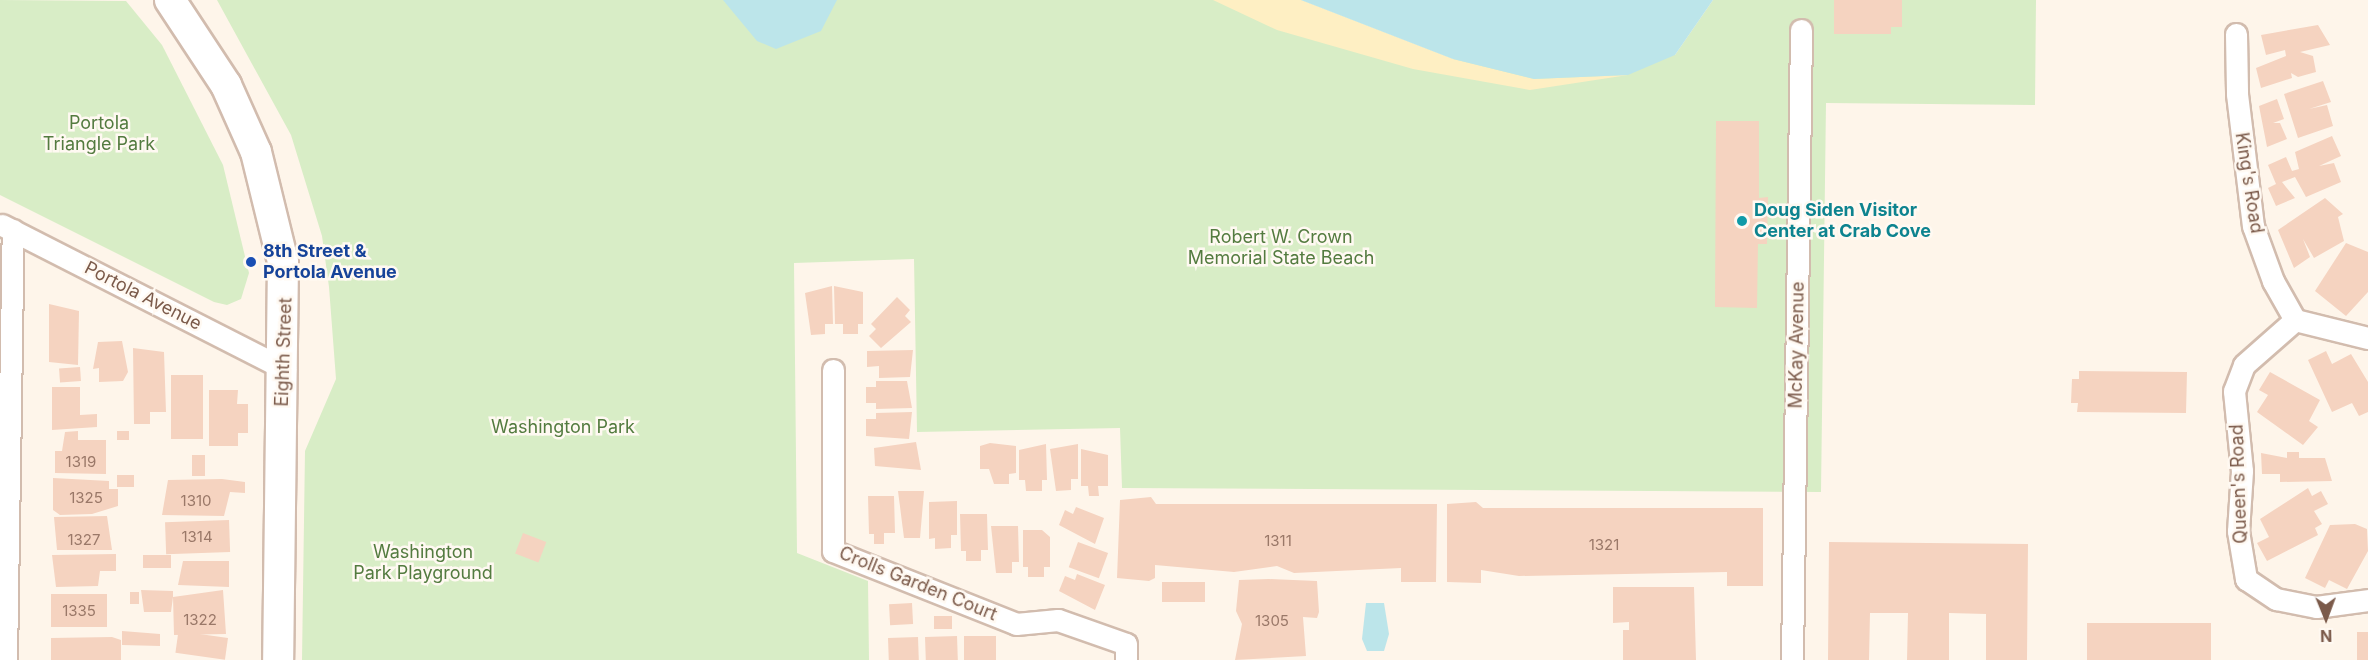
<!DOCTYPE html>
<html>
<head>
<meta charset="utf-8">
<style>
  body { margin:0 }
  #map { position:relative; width:2368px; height:660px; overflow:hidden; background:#fef5ea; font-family:Inter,sans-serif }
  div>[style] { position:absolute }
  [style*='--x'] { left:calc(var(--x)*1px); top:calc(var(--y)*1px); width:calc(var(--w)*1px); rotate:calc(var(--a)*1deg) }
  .green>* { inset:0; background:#d8edc6 }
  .sand>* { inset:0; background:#feefc3 }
  .water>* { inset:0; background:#bce5ea }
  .building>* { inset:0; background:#f5d3c0; transform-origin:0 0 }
  .roads { filter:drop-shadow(2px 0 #d2bcae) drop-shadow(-2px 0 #d2bcae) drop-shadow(0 2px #d2bcae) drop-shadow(0 -2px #d2bcae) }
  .street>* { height:21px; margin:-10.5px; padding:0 10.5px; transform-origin:10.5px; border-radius:10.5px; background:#fff }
  .secondary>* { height:30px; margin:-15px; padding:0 15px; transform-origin:15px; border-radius:15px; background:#fff }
  .dots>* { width:16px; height:16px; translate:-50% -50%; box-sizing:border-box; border:3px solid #fff9f2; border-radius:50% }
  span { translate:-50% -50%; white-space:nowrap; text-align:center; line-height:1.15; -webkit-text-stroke:5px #fff9f2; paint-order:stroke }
  .number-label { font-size:15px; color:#9a7868 }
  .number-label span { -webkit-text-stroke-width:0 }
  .park-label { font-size:18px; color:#537b3f }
  .street-label { font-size:18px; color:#7b5a4a }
  .culture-label { font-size:18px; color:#0d838f; font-weight:700 }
  .left { translate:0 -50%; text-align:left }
  .transit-label { font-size:18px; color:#164399; font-weight:700 }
  .north { position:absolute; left:2296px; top:588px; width:60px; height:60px; -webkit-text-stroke:4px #fff9f2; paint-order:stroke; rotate:179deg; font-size:16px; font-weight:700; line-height:24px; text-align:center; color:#7b5a4a }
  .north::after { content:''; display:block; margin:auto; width:21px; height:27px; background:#7b5a4a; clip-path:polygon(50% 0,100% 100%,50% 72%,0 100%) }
</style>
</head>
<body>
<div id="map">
  <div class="green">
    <div style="clip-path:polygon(0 0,126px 1px,162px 45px,223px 165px,249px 273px,241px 299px,227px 305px,214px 302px,0 195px)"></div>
    <div style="clip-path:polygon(217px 0,1301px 0,1453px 59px,1675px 55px,1713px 0,2036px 0,2035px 105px,1826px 103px,1821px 492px,1122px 488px,1120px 428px,917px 432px,914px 259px,794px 263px,797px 553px,868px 581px,869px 660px,302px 660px,305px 451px,336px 379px,329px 287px,322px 236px,291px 135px)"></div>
  </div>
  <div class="sand">
    <div style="clip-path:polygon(1213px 0,1301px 0,1453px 59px,1534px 79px,1628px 75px,1530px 90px,1413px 69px,1277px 30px)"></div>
  </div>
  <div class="water">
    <div style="clip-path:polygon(723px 0,837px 0,821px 31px,776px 49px,757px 41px)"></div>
    <div style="clip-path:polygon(1301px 0,1713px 0,1675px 55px,1628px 75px,1534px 79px,1453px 59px)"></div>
    <div style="clip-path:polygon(1366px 603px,1384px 603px,1389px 634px,1384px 651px,1367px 651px,1362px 639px)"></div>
  </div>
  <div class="building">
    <div style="clip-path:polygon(1834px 0,1902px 0,1902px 27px,1891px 27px,1891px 34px,1834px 34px)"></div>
    <div style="clip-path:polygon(2318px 25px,2330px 45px,2300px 52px,2313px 56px,2316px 72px,2298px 77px,2291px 73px,2292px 78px,2261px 88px,2256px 68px,2286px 56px,2285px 50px,2266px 55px,2261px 35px)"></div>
    <div style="clip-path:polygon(2323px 81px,2331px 102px,2309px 109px,2327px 105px,2333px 126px,2298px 138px,2284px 94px)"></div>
    <div style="clip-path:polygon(2277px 99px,2284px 119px,2273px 123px,2280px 123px,2287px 139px,2267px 147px,2259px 106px)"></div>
    <div style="clip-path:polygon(1716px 121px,1759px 121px,1759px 198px,1768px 197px,1767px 244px,1758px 244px,1757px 308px,1715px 307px)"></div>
    <div style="clip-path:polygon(2332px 136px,2341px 156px,2319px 166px,2334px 163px,2341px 182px,2306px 197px,2295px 177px,2282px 182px,2295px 198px,2276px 206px,2268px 188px,2276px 184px,2268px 165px,2286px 157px,2292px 171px,2299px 169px,2295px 152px)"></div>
    <div style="clip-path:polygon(2325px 198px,2343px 214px,2338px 217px,2344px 241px,2314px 258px,2303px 239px,2310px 257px,2294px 268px,2278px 230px)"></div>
    <div style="clip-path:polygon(2346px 243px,2368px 252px,2368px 292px,2346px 316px,2315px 291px)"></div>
    <div style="clip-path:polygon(832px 286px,833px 324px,825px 324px,825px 334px,811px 335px,805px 293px)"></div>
    <div style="clip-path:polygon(834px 286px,863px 292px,863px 324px,858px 324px,858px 334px,843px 334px,843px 324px,835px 324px)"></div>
    <div style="clip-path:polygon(897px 297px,910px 310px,905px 316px,911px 322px,881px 348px,869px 336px,876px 329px,871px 324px)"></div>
    <div style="clip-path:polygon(49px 304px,79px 311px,78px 365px,49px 362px)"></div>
    <div style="clip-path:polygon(122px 341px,128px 372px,123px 381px,99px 382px,99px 368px,93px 369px,98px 342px)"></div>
    <div style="clip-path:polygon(133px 348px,164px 352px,166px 412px,150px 412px,150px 424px,134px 424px)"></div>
    <div style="clip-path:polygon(913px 350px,910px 377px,879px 378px,879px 366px,867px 367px,867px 351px)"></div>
    <div style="clip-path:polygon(2326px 351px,2332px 364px,2351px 354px,2368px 382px,2368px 412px,2359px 416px,2352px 403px,2332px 412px,2308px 360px)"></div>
    <div style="left:80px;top:367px;width:14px;height:21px;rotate:86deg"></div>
    <div style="clip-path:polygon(2079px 371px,2187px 372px,2186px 413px,2077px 412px,2078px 403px,2071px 403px,2072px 379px,2079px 379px)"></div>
    <div style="clip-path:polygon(2270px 372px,2320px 400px,2309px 421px,2318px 427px,2303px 445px,2257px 412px,2268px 395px,2259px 390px)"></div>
    <div style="left:171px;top:375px;width:32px;height:64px"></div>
    <div style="clip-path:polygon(876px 381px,907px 381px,912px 408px,876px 409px,876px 403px,866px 403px,866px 387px,876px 387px)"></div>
    <div style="clip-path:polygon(52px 387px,80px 387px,80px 415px,97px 414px,97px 427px,52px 430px)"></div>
    <div style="clip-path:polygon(209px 390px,238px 390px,237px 404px,248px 404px,248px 433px,238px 433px,238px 446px,209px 446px)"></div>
    <div style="clip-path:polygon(912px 412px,909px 439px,866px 436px,866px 419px,876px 419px,876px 413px)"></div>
    <div style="clip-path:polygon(78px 431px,78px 440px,106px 440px,106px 474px,55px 473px,55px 451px,62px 451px,65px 432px)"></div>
    <div style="left:117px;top:431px;width:12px;height:9px"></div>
    <div style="clip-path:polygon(916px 442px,921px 470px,875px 466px,874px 448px)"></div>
    <div style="clip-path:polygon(990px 443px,1016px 446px,1016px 473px,1009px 474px,1009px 484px,994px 484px,989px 469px,980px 469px,980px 446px)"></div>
    <div style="clip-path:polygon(1046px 444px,1047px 480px,1042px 480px,1042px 491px,1026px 491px,1025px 480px,1019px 480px,1019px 450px)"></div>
    <div style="clip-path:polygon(1078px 444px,1078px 479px,1071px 479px,1071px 490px,1056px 491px,1050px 449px)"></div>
    <div style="clip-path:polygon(1081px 449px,1108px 455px,1108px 486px,1098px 486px,1099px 496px,1089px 496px,1088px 486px,1081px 486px)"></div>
    <div style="clip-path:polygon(2287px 452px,2299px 452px,2299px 458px,2325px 458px,2332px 481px,2280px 482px,2280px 474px,2262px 474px,2261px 453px,2287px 458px)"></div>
    <div style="left:192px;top:455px;width:13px;height:21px"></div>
    <div style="left:117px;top:475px;width:17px;height:12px"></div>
    <div style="clip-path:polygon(53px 478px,109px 481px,109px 489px,118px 489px,118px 506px,92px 514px,60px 515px,53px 510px)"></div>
    <div style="clip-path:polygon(222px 479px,245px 482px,245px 493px,230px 492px,224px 516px,162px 515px,168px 480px)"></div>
    <div style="clip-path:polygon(2308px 488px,2312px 496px,2321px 491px,2328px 504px,2314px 511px,2322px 524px,2315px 528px,2318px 535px,2267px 561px,2257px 543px,2269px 537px,2260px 519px)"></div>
    <div style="clip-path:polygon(898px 491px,924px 491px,920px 538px,904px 538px)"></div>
    <div style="clip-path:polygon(868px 496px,894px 496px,895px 533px,884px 533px,884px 544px,874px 544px,874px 534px,869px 534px)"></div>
    <div style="clip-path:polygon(1151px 497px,1156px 504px,1437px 504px,1436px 582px,1401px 582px,1401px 568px,1294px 573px,1277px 566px,1234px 572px,1155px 565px,1155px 578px,1149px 581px,1117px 578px,1120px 500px)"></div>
    <div style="clip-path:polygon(957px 501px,957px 535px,951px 535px,951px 548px,935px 549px,935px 538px,929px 539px,929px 502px)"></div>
    <div style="clip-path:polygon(1476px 502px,1483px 508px,1763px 508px,1763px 586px,1727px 586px,1727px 572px,1519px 576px,1481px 570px,1481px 583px,1447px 582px,1447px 504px)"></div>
    <div style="clip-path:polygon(1076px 507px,1104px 518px,1095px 544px,1059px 525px,1065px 510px,1073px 514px)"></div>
    <div style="clip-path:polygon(960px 514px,987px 514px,988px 550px,981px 550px,981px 561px,966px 561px,966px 551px,961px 551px)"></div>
    <div style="clip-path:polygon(107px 516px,112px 550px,57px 550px,54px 517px)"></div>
    <div style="left:229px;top:520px;width:32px;height:64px;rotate:88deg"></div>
    <div style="clip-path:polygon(2355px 524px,2367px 529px,2368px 551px,2347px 589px,2329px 580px,2325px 588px,2305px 578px,2330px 525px)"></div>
    <div style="clip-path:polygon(991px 526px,1018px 526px,1019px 562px,1012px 562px,1012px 573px,996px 573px)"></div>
    <div style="clip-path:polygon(1023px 530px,1042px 530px,1050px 537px,1050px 567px,1044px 567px,1044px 577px,1028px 577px,1028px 567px,1023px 567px)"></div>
    <div style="left:523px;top:533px;width:25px;height:22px;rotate:21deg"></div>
    <div style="left:1078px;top:542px;width:32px;height:27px;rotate:20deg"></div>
    <div style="clip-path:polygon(1829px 542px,2028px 544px,2027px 660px,1986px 660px,1986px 614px,1949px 613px,1949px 660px,1907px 660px,1908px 613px,1870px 613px,1869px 660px,1828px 660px)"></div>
    <div style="clip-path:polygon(116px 554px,116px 571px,100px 571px,98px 586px,56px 587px,52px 555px)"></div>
    <div style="left:143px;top:555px;width:28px;height:13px"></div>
    <div style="clip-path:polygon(183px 561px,229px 561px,229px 587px,178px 585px)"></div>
    <div style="clip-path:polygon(1077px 574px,1105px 585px,1095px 610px,1059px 591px,1065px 576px,1075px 580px)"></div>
    <div style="clip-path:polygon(1269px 579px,1317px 581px,1319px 612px,1317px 618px,1303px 617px,1306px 656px,1235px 660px,1242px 624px,1236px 611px,1239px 580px)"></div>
    <div style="left:1162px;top:582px;width:43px;height:20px"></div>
    <div style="clip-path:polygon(1613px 587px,1694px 587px,1696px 660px,1623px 660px,1623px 630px,1629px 630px,1629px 622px,1613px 623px)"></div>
    <div style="clip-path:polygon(141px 590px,173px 591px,173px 597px,223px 590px,226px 634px,174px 635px,173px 597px,171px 612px,144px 612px)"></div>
    <div style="left:130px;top:592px;width:9px;height:12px"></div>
    <div style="left:107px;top:594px;width:33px;height:56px;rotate:90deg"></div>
    <div style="left:912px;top:603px;width:21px;height:23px;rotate:87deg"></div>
    <div style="left:934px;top:616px;width:18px;height:13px"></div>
    <div style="left:2211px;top:623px;width:37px;height:124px;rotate:90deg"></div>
    <div style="clip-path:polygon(122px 631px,160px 634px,160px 646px,122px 645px)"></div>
    <div style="left:2357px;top:632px;width:11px;height:28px"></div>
    <div style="left:957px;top:636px;width:24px;height:32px;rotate:88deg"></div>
    <div style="left:996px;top:636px;width:24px;height:32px;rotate:90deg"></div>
    <div style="clip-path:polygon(112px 637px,121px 640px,121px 660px,51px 660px,51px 638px)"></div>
    <div style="left:918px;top:637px;width:23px;height:30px;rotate:88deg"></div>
    <div style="left:228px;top:638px;width:22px;height:50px;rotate:98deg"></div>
  </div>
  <div class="roads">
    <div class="street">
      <div style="--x:2236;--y:34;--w:60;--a:89"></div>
      <div style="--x:2237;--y:94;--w:133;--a:83.1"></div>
      <div style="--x:2253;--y:226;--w:59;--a:70"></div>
      <div style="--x:2273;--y:281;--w:45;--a:60.6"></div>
      <div style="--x:2295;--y:320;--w:75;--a:13.9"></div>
      <div style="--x:2;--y:225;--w:318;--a:27"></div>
      <div style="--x:2295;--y:320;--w:68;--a:138.6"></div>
      <div style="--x:2244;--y:365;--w:28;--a:111"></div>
      <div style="--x:2234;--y:391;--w:80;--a:84.3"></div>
      <div style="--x:2242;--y:471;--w:60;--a:93.8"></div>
      <div style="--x:2238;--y:531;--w:49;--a:80.5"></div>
      <div style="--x:2246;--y:579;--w:36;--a:34"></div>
      <div style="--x:2276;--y:599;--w:41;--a:11.3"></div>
      <div style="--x:2316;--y:607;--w:52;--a:-7.7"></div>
      <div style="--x:833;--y:370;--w:181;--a:90"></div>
      <div style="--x:833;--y:551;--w:197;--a:21.7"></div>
      <div style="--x:1016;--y:624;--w:42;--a:-5.4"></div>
      <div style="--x:1058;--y:620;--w:72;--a:19.4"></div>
      <div style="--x:1126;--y:644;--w:16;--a:90"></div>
      <div style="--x:6;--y:660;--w:430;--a:-89.1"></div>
      <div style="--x:1792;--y:660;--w:630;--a:-89.18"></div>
    </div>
    <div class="secondary">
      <div style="--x:170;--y:0;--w:102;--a:56.6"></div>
      <div style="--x:226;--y:85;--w:73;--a:65.9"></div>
      <div style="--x:256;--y:152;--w:113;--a:76.2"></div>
      <div style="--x:283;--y:262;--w:398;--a:90.7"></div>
    </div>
  </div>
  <div class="dots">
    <div style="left:1742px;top:221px;background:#0f9aa8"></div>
    <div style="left:251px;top:262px;background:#1a4fb4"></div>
  </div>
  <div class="number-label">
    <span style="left:81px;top:462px">1319</span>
    <span style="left:86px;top:498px">1325</span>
    <span style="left:196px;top:501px">1310</span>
    <span style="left:197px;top:537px">1314</span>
    <span style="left:84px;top:540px">1327</span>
    <span style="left:1278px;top:541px">1311</span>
    <span style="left:1604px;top:545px">1321</span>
    <span style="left:79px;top:611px">1335</span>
    <span style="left:200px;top:620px">1322</span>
    <span style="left:1272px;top:621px">1305</span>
  </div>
  <div class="park-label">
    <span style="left:99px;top:134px">Portola<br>Triangle Park</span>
    <span style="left:1281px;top:248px">Robert W. Crown<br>Memorial State Beach</span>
    <span style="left:563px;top:427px">Washington Park</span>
    <span style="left:423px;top:563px">Washington<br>Park Playground</span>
  </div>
  <div class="street-label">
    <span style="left:2249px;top:183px;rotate:81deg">King's Road</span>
    <span style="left:143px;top:296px;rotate:27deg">Portola Avenue</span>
    <span style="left:1797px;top:345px;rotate:-89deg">McKay Avenue</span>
    <span style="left:284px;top:352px;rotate:-88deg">Eighth Street</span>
    <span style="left:2239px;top:484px;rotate:-92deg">Queen's Road</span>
    <span style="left:918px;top:584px;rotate:22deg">Crolls Garden Court</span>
  </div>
  <div class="culture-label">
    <span class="left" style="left:1754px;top:221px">Doug Siden Visitor<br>Center at Crab Cove</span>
  </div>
  <div class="transit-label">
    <span class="left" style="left:263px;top:262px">8th Street &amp;<br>Portola Avenue</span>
  </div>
  <div class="north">N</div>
</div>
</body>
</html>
